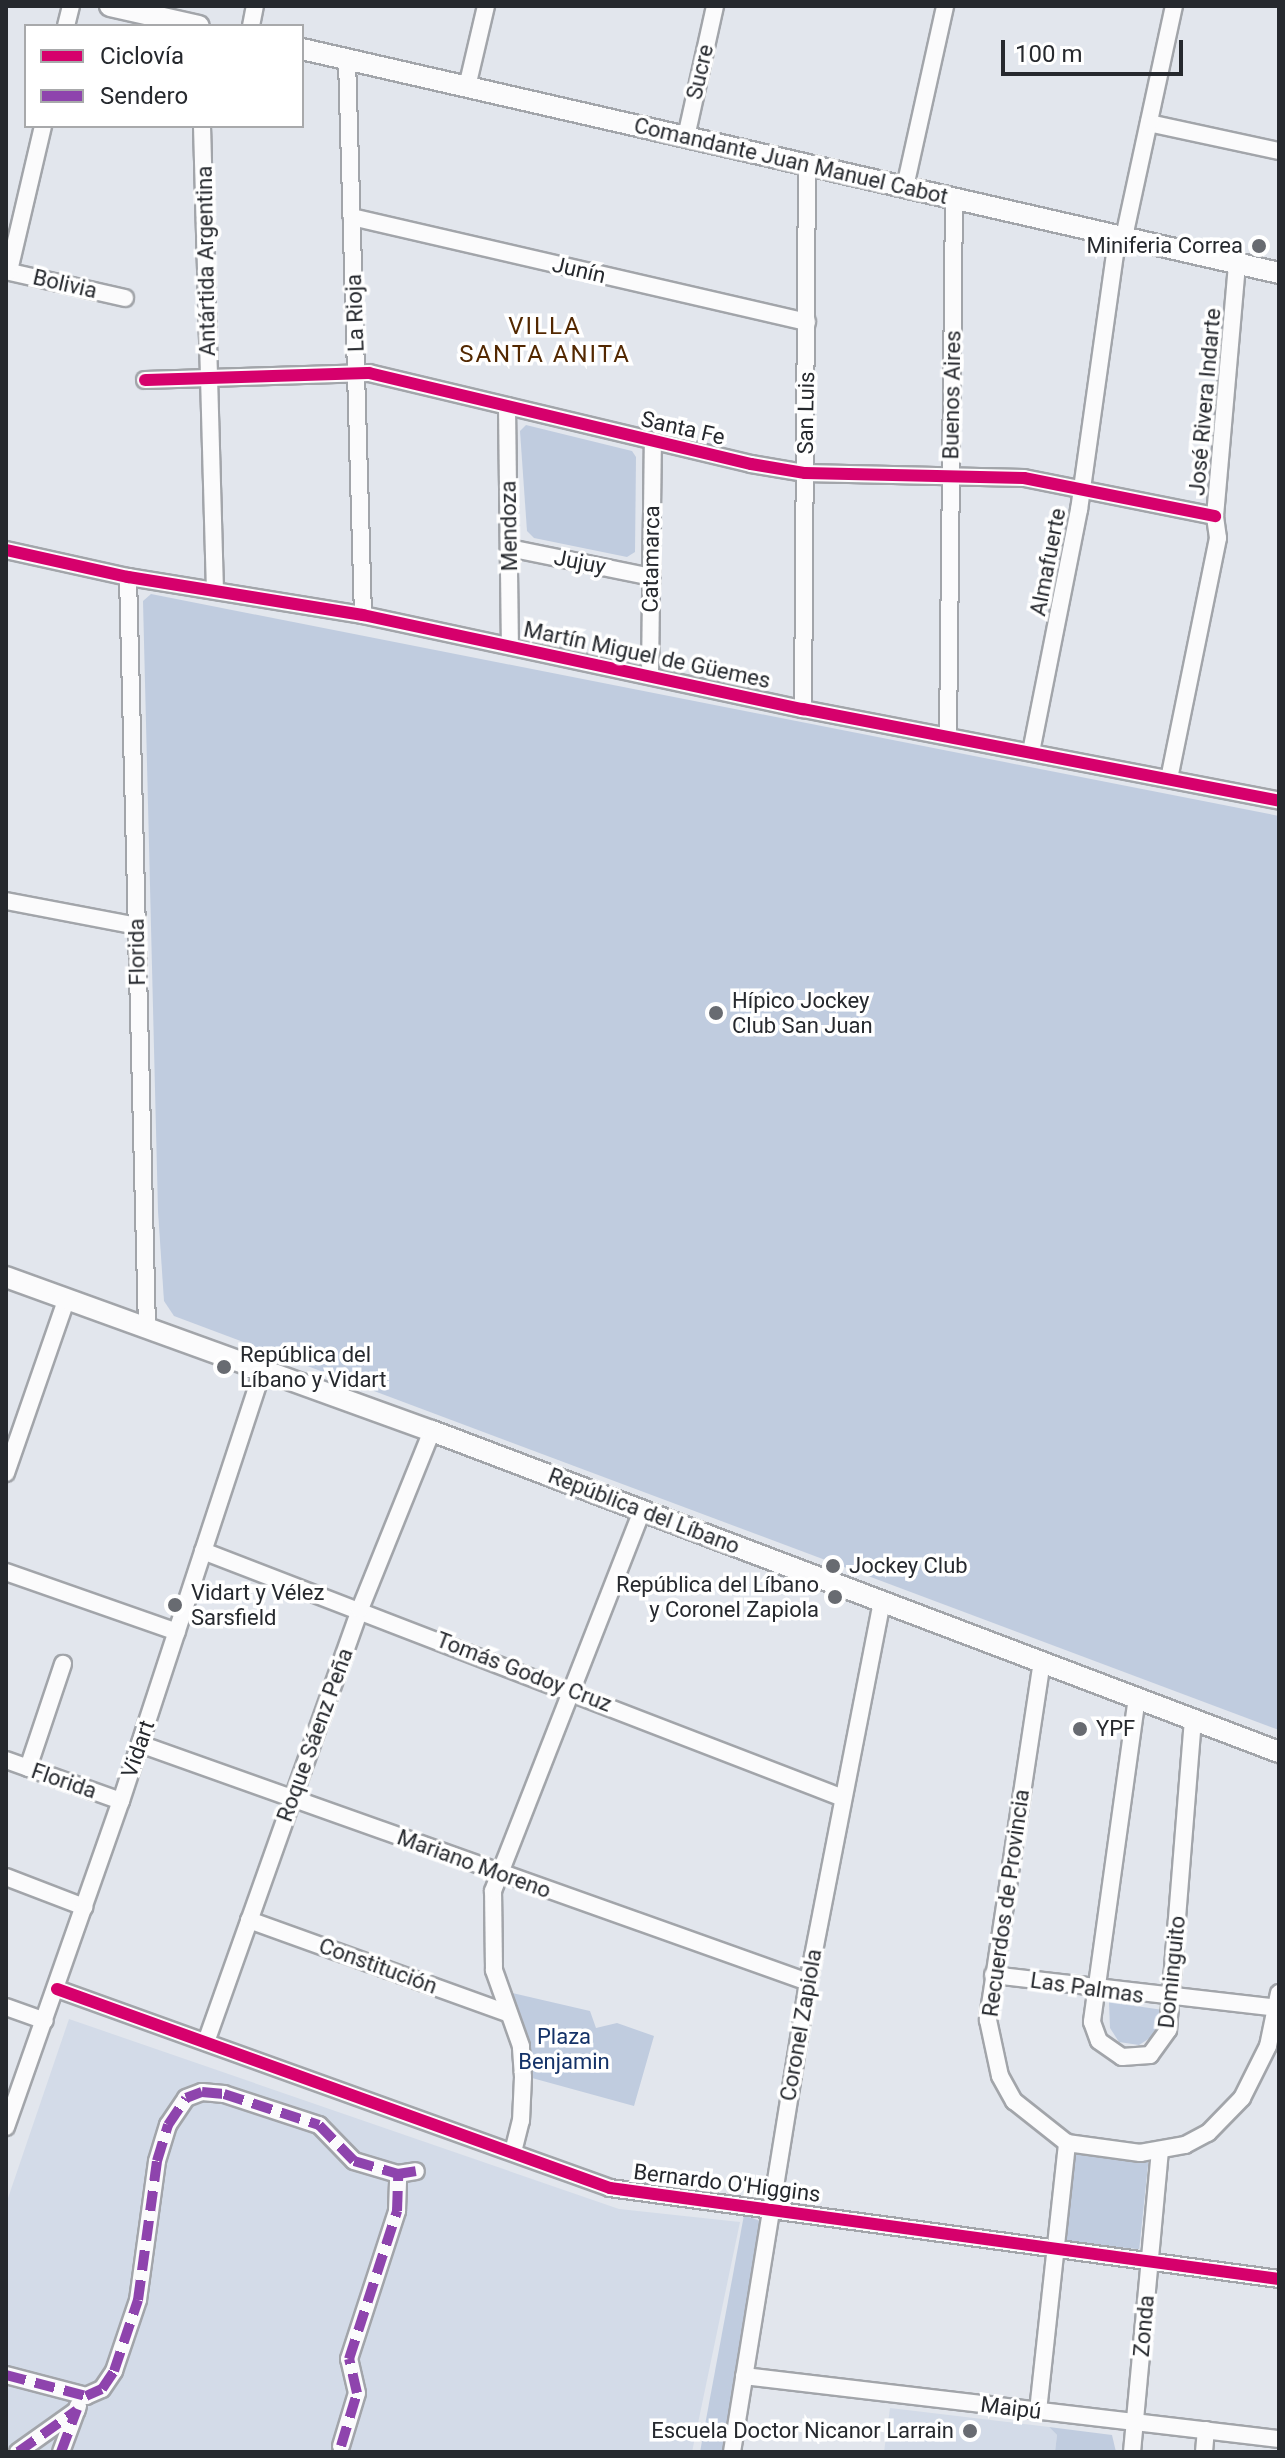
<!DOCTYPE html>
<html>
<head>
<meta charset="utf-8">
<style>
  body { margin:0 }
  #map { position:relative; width:1285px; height:2458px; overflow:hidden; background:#e2e6ed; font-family:Roboto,sans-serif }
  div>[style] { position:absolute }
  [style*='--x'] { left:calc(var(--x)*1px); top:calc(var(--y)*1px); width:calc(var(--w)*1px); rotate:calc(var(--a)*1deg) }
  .built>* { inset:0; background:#d3dbe8 }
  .green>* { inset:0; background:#c0ccdf; transform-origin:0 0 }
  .roads { filter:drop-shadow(2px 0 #a2a5aa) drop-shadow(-2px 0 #a2a5aa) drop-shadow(0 2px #a2a5aa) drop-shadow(0 -2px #a2a5aa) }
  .minor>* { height:16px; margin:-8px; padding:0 8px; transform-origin:8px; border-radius:8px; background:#fbfbfc }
  .major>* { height:20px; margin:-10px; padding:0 10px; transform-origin:10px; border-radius:10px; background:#fbfbfc }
  .quiet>* { height:10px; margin-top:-5px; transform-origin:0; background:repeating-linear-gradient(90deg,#8e44ad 0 20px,transparent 0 30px) }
  .cycleway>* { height:12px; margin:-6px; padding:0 6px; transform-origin:6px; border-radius:6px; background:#d6006c }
  .dots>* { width:22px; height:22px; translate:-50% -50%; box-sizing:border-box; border:4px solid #fff; border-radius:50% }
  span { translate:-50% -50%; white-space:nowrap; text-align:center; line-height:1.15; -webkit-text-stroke:7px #fff; paint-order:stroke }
  .street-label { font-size:22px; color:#26292e }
  .poi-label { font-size:22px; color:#26292e }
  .right { translate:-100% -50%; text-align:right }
  .left { translate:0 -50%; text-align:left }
  .park-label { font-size:22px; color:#143268 }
  .neighbourhood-label { font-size:24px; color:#532801; letter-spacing:2px }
  .frame { position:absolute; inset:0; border:8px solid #26292e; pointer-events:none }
  .legend { position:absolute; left:24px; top:24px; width:280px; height:104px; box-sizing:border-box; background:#fff; border:2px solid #a8a9ab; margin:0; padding:10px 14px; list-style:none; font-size:24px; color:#26292e }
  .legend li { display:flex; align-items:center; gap:16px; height:40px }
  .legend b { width:40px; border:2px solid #a8a9ab }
  .scale { position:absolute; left:1001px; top:40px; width:182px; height:36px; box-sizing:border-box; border:4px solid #26292e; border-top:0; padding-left:10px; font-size:24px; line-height:28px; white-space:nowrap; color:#26292e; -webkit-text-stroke:6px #fff; paint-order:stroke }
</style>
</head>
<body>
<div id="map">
  <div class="built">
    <div style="clip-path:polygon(69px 2019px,619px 2209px,740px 2222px,692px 2452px,6px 2452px,6px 2204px)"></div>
    <div style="clip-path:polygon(890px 2408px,1049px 2427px,1057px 2435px,1055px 2452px,884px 2452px)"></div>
  </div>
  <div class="green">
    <div style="clip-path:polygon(526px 425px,632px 451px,636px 457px,635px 552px,627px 557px,534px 538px,527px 531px,520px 431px)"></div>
    <div style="clip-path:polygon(151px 594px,1279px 816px,1279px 1730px,174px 1316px,164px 1301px,158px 1211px,143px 601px)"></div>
    <div style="clip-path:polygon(508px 1992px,590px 2011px,596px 2028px,617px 2023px,654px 2036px,634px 2106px,532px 2078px,525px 2035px)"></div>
    <div style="clip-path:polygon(1109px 2002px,1163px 2010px,1153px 2036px,1139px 2045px,1119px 2042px,1110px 2028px)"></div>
    <div style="left:1075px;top:2152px;width:74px;height:90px;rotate:6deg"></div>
    <div style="clip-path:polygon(744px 2215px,765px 2223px,726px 2452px,700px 2452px)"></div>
    <div style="clip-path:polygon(1049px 2427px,1112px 2435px,1116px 2452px,1055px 2452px,1057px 2435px)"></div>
  </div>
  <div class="roads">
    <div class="minor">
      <div style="--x:66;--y:26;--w:21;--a:-76"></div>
      <div style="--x:251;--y:26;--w:20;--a:-79"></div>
      <div style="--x:347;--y:60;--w:555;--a:88.35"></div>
      <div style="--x:467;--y:87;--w:83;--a:-76.8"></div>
      <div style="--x:1149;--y:123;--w:133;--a:12.2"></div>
      <div style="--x:202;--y:126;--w:463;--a:88.4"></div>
      <div style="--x:686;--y:137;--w:134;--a:-77.5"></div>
      <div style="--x:905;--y:187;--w:185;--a:-77.5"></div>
      <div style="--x:352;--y:217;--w:467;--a:13"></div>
      <div style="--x:6;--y:271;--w:122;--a:12.8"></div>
      <div style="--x:9;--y:271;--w:149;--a:-76.8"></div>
      <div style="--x:145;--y:380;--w:224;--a:-1.8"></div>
      <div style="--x:369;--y:373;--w:393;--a:13.4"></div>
      <div style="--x:751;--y:464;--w:55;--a:9.5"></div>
      <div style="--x:805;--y:473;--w:219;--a:1.3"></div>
      <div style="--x:1024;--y:478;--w:195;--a:11.3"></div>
      <div style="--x:507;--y:406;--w:240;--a:89.3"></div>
      <div style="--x:509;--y:548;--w:145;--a:11.5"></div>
      <div style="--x:6;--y:550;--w:125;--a:12.5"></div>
      <div style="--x:128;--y:577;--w:238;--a:9.2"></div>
      <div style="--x:363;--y:615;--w:450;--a:12.1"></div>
      <div style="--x:803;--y:709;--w:485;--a:10.9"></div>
      <div style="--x:128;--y:577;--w:749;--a:88.55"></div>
      <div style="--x:650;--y:676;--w:235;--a:-89.3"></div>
      <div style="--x:803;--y:709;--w:544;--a:-89.58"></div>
      <div style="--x:948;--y:736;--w:538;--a:-89.36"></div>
      <div style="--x:1031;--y:752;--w:247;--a:-78.8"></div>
      <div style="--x:1079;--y:510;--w:260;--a:-82"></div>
      <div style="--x:1115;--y:253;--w:18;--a:-61"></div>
      <div style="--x:1124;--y:237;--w:236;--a:-77.8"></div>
      <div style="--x:1169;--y:779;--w:246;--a:-78.5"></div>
      <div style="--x:1218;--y:538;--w:22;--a:-98"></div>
      <div style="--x:1215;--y:516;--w:254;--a:-85"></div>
      <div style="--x:6;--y:901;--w:133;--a:10.8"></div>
      <div style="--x:6;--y:1473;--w:185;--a:-70.8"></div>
      <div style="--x:203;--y:1551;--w:686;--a:21.1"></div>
      <div style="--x:6;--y:1572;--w:181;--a:19.3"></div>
      <div style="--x:1042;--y:1661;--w:363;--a:98.6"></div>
      <div style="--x:988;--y:2020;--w:57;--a:77.9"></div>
      <div style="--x:1000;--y:2076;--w:29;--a:61"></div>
      <div style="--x:1014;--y:2101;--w:68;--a:38.4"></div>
      <div style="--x:1067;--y:2143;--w:74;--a:7.8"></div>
      <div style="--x:1140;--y:2153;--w:46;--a:-10.1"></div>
      <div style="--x:1185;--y:2145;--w:26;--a:-28"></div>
      <div style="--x:1208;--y:2133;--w:49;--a:-45.8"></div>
      <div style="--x:1242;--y:2098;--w:58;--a:-63.4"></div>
      <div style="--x:1268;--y:2046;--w:54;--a:-78.3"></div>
      <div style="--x:1137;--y:1697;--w:328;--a:97.9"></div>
      <div style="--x:1092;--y:2022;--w:20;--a:70"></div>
      <div style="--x:1099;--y:2041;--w:28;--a:35"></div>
      <div style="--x:1122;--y:2057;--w:28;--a:-4"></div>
      <div style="--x:1150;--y:2055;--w:31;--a:-54"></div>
      <div style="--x:1168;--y:2030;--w:313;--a:-85.4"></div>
      <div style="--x:140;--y:1744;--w:709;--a:19.61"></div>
      <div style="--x:6;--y:1760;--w:122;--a:19.6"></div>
      <div style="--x:28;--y:1768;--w:110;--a:-71.4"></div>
      <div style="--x:6;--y:1877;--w:84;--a:21"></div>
      <div style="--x:249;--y:1920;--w:275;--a:19.8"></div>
      <div style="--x:993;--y:1975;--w:286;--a:6.6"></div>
      <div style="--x:57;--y:1989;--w:588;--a:19.79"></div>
      <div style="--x:610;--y:2188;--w:675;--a:7.75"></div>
      <div style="--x:6;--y:2007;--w:41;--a:19.7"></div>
      <div style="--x:206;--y:2042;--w:460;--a:-70.4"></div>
      <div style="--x:360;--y:1609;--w:192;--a:-68"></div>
      <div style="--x:6;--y:2127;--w:346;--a:-70.6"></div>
      <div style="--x:121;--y:1801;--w:455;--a:-71.8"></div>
      <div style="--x:513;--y:2152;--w:32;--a:-76"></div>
      <div style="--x:521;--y:2121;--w:44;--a:-87.4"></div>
      <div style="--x:523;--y:2077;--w:31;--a:-94"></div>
      <div style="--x:521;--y:2046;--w:81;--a:-109.6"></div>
      <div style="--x:494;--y:1970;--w:79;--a:-90.7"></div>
      <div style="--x:493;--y:1891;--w:409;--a:-68.6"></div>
      <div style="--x:6;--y:2375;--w:83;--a:14.7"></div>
      <div style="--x:86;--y:2396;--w:17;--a:-24"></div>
      <div style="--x:102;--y:2389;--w:22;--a:-56"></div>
      <div style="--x:114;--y:2371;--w:75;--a:-71.3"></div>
      <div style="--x:138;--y:2300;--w:140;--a:-82.2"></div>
      <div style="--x:157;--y:2161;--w:38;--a:-73"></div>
      <div style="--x:168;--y:2125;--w:32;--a:-56"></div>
      <div style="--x:186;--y:2098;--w:17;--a:-21"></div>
      <div style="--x:202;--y:2092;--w:22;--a:5"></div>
      <div style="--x:224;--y:2094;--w:100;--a:18.1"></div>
      <div style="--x:319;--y:2125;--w:50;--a:45.8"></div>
      <div style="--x:354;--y:2161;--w:46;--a:16.5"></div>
      <div style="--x:398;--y:2174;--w:18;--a:-9"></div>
      <div style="--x:744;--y:2376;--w:539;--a:6.72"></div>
      <div style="--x:1038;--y:2411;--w:270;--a:-83.8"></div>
      <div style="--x:341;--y:2446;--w:55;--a:-73.2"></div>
      <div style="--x:357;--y:2393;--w:35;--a:-103"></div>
      <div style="--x:349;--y:2359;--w:156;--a:-72"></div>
      <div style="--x:397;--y:2211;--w:37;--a:-88"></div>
      <div style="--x:18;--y:2452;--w:72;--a:-35.4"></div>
      <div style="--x:61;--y:2452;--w:49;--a:-69.7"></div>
      <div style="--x:732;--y:2452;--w:476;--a:-80.8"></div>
      <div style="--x:808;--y:1982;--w:388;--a:-79"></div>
      <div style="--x:1132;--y:2452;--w:301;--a:-84.7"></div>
      <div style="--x:1204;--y:2452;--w:22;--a:-85"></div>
    </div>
    <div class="major">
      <div style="--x:110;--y:6;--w:91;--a:12.7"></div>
      <div style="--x:302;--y:49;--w:1002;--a:12.91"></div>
      <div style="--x:6;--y:1277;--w:453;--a:19.9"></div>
      <div style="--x:432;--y:1431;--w:906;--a:20.76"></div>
    </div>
  </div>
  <div class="quiet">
    <div style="--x:6;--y:2375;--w:83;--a:14.7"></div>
    <div style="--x:86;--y:2396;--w:17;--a:-24"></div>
    <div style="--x:102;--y:2389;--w:22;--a:-56"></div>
    <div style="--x:114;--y:2371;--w:75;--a:-71.3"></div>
    <div style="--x:138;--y:2300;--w:140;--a:-82.2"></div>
    <div style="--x:157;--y:2161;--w:38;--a:-73"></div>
    <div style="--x:168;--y:2125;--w:32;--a:-56"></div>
    <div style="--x:186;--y:2098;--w:17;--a:-21"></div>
    <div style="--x:202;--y:2092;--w:22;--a:5"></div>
    <div style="--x:224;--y:2094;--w:100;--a:18.1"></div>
    <div style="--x:319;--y:2125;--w:50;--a:45.8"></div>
    <div style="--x:354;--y:2161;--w:46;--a:16.5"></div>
    <div style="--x:398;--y:2174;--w:18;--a:-9"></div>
    <div style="--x:341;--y:2446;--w:55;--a:-73.2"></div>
    <div style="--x:357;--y:2393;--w:35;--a:-103"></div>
    <div style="--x:349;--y:2359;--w:156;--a:-72"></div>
    <div style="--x:397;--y:2211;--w:37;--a:-88"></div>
    <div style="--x:18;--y:2452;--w:72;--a:-35.4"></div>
    <div style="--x:61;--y:2452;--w:46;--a:-69.6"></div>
  </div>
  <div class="cycleway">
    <div style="--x:145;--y:380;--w:224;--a:-1.8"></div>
    <div style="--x:369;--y:373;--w:393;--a:13.4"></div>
    <div style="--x:751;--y:464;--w:55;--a:9.5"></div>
    <div style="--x:805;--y:473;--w:219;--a:1.3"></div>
    <div style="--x:1024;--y:478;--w:195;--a:11.3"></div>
    <div style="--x:6;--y:550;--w:125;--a:12.5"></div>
    <div style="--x:128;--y:577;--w:238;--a:9.2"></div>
    <div style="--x:363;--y:615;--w:450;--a:12.1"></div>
    <div style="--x:803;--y:709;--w:485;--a:10.9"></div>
    <div style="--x:57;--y:1989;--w:588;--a:19.79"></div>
    <div style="--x:610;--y:2188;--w:675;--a:7.75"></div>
  </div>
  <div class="dots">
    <div style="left:1259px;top:246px;background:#686b71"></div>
    <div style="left:716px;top:1013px;background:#686b71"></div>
    <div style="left:224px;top:1367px;background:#686b71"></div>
    <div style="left:833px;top:1566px;background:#686b71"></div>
    <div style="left:835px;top:1597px;background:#686b71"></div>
    <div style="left:175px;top:1605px;background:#686b71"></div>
    <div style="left:1080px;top:1729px;background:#686b71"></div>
    <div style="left:970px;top:2431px;background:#686b71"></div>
  </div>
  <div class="street-label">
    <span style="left:700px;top:72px;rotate:-77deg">Sucre</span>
    <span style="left:791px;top:161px;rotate:13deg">Comandante Juan Manuel Cabot</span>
    <span style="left:206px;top:261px;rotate:-91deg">Antártida Argentina</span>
    <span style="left:579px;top:270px;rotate:13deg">Junín</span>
    <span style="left:65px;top:284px;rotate:13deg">Bolivia</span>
    <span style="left:355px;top:313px;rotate:-92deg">La Rioja</span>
    <span style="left:952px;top:395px;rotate:-89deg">Buenos Aires</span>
    <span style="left:1205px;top:402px;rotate:-85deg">José Rivera Indarte</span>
    <span style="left:806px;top:413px;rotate:-89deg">San Luis</span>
    <span style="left:683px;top:428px;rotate:13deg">Santa Fe</span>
    <span style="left:509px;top:526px;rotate:-91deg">Mendoza</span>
    <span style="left:651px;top:559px;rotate:-89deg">Catamarca</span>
    <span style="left:580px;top:562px;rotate:11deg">Jujuy</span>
    <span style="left:1048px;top:562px;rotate:-79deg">Almafuerte</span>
    <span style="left:647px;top:655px;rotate:12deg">Martín Miguel de Güemes</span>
    <span style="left:137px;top:952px;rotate:-91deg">Florida</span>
    <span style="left:644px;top:1511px;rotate:21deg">República del Líbano</span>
    <span style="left:524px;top:1672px;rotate:21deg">Tomás Godoy Cruz</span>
    <span style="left:315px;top:1735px;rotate:-70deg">Roque Sáenz Peña</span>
    <span style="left:138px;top:1749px;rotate:-71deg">Vidart</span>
    <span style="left:64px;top:1781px;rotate:19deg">Florida</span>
    <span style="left:474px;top:1864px;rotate:20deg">Mariano Moreno</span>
    <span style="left:1006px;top:1903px;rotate:-82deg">Recuerdos de Provincia</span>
    <span style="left:378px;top:1966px;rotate:20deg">Constitución</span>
    <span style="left:1172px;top:1972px;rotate:-84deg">Dominguito</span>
    <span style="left:1087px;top:1988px;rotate:8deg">Las Palmas</span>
    <span style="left:801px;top:2025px;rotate:-80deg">Coronel Zapiola</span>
    <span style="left:727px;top:2183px;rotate:7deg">Bernardo O'Higgins</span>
    <span style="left:1144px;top:2326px;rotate:-85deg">Zonda</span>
    <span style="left:1011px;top:2408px;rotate:7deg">Maipú</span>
  </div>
  <div class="poi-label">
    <span class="right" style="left:1243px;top:246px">Miniferia Correa</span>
    <span class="left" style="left:732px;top:1013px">Hípico Jockey<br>Club San Juan</span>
    <span class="left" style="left:240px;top:1367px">República del<br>Líbano y Vidart</span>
    <span class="left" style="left:849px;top:1566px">Jockey Club</span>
    <span class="right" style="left:819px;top:1597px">República del Líbano<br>y Coronel Zapiola</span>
    <span class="left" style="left:191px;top:1605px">Vidart y Vélez<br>Sarsfield</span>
    <span class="left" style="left:1096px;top:1729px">YPF</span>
    <span class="right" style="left:954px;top:2431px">Escuela Doctor Nicanor Larrain</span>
  </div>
  <div class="park-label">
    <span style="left:564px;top:2049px">Plaza<br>Benjamin</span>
  </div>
  <div class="neighbourhood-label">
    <span style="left:545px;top:341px">VILLA<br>SANTA ANITA</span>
  </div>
  <div class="frame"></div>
  <ul class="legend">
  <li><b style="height:10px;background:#d6006c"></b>Ciclovía</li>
  <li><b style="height:10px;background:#8e44ad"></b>Sendero</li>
  </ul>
  <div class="scale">100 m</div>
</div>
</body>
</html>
